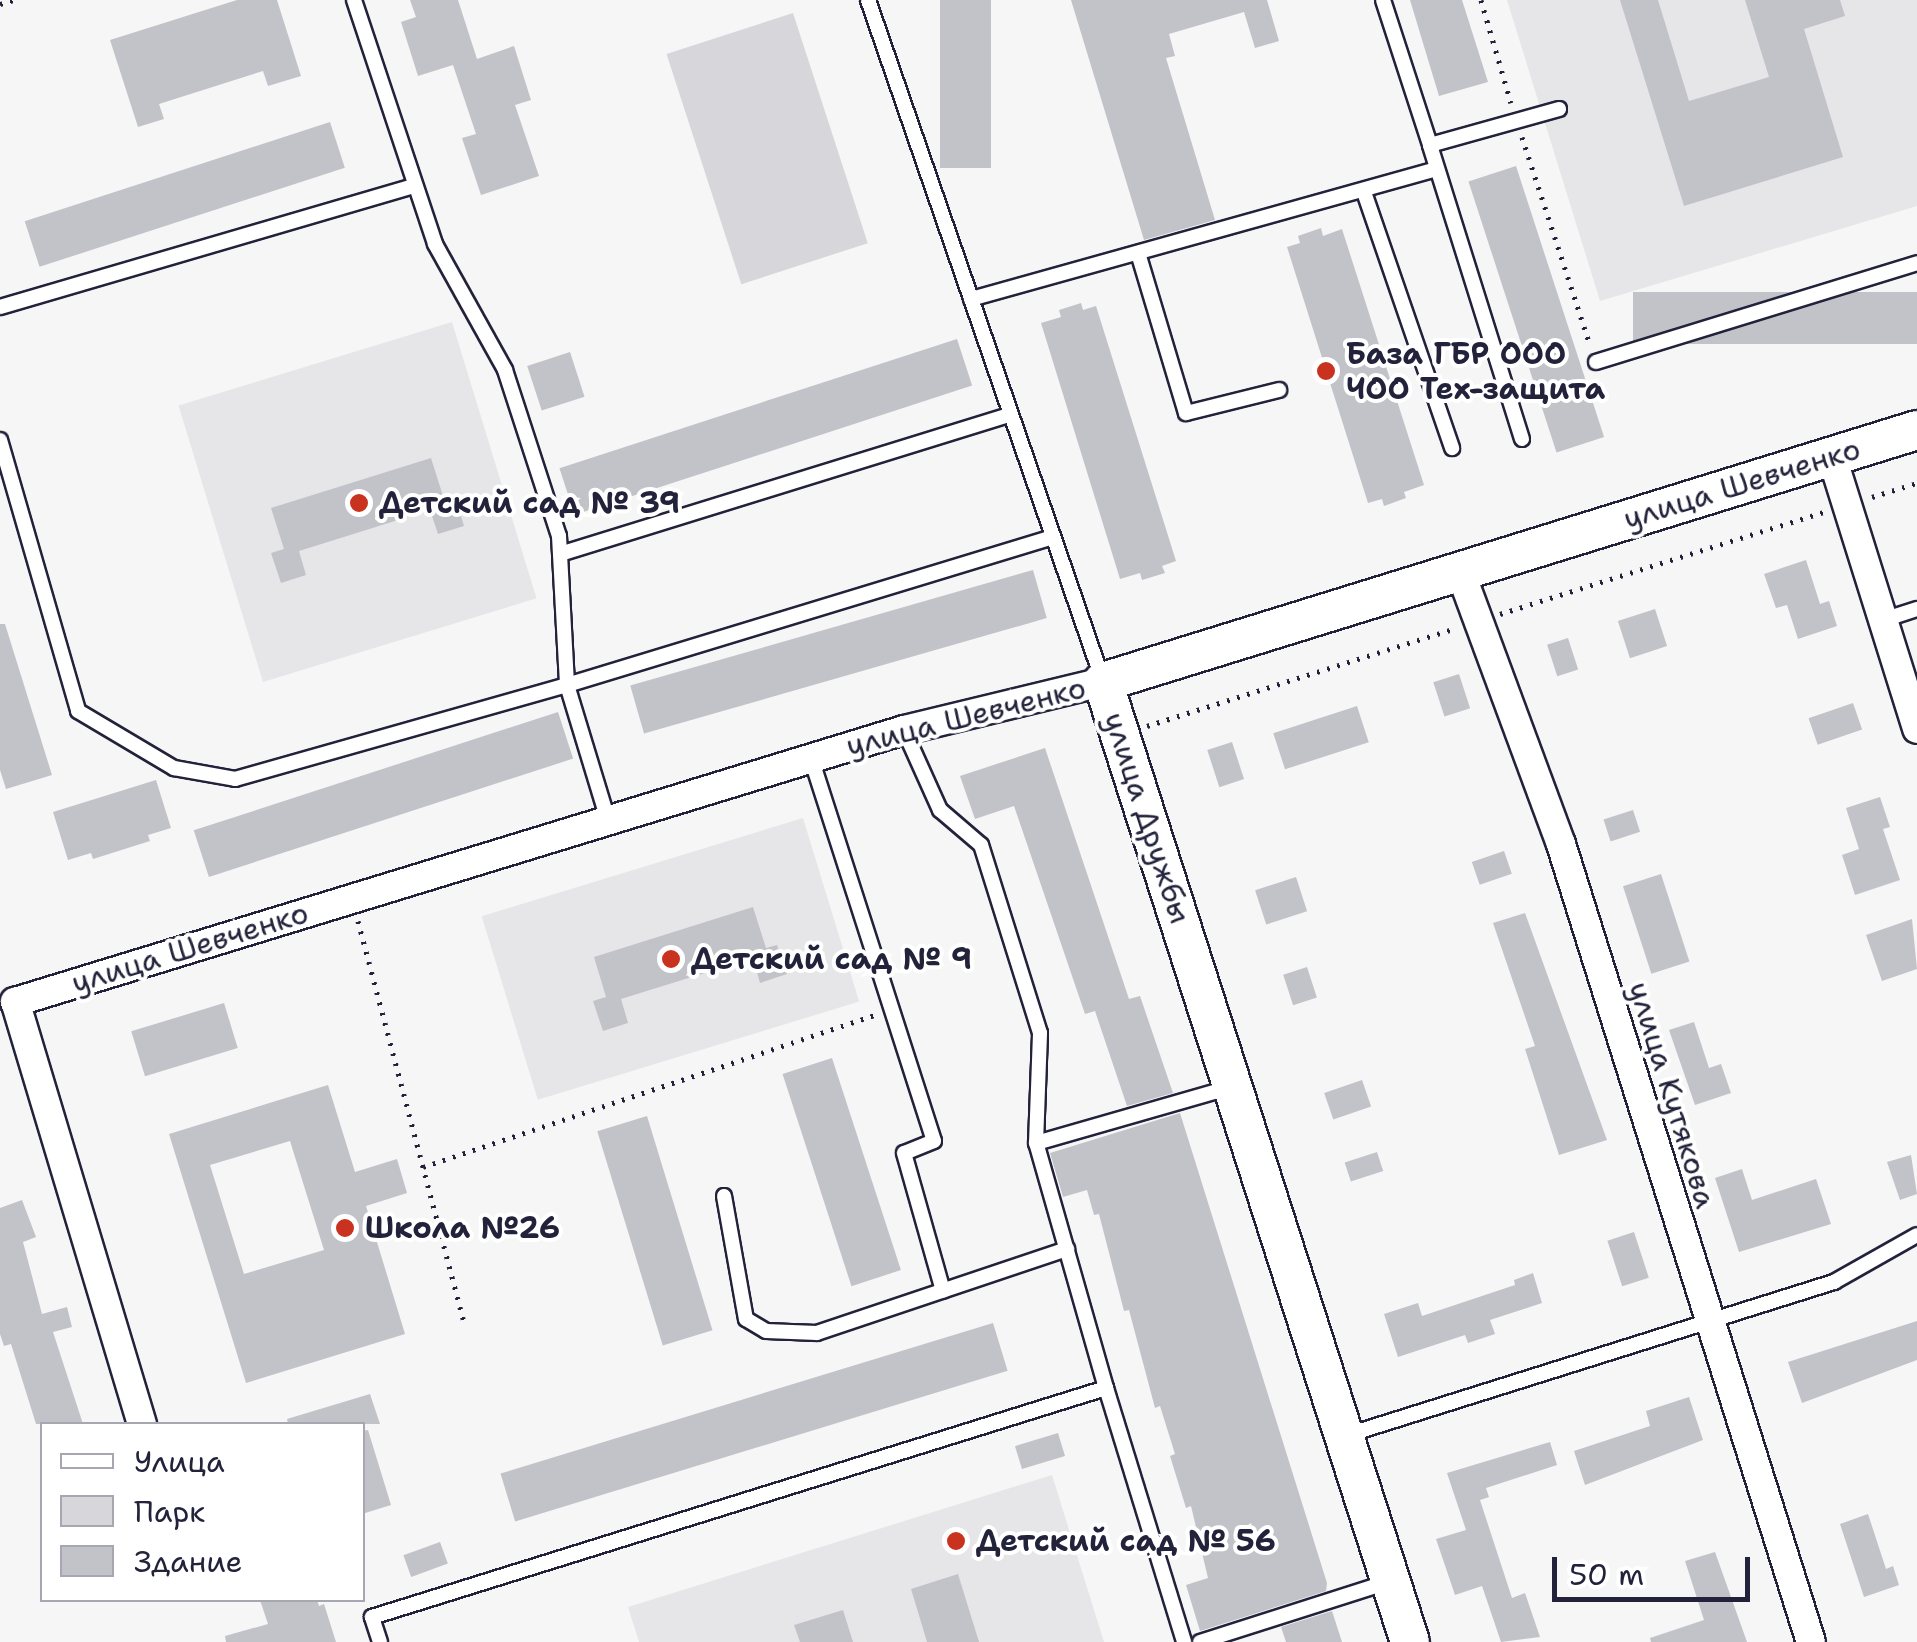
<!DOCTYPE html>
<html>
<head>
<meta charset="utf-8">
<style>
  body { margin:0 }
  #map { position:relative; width:1917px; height:1642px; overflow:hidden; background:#f6f6f7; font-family:"Shantell Sans",sans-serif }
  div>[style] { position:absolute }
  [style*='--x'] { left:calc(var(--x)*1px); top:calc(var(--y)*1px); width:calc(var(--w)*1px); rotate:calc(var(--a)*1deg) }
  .built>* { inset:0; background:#e6e6e9; transform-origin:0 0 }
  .green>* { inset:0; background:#d7d7db; transform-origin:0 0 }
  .building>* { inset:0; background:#c2c2c9; transform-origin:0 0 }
  .path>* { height:5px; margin-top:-2.5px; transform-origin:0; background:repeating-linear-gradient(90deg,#22223b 0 2.5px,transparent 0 10.5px) }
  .roads { filter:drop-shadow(2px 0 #22223b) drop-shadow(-2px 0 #22223b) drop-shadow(0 2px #22223b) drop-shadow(0 -2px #22223b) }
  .lane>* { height:14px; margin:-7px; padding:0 7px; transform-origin:7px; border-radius:7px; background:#fff }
  .street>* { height:28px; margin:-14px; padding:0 14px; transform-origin:14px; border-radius:14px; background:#fff }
  .secondary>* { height:38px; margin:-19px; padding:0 19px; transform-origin:19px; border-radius:19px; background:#fff }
  .dots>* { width:28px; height:28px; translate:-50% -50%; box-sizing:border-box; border:5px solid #fff; border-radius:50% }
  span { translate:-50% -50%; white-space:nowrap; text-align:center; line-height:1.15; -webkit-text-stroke:8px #fff; paint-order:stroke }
  .poi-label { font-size:30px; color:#22223b; font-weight:700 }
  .left { translate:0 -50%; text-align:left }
  .street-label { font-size:30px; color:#22223b }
  .legend { position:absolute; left:40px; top:1422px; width:325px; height:180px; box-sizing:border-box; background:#fff; border:2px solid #a7a7b1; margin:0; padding:12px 18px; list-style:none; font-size:30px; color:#22223b }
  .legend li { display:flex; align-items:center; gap:20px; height:50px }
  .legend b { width:50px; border:2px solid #a7a7b1 }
  .scale { position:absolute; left:1552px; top:1557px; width:198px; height:45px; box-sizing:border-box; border:5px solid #22223b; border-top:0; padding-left:12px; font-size:30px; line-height:35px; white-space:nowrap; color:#22223b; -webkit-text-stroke:8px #fff; paint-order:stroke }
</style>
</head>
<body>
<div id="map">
  <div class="built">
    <div style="clip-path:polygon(1507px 0,1917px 0,1917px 206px,1600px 301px)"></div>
    <div style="left:452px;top:322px;width:289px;height:286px;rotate:73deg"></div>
    <div style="left:803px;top:818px;width:192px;height:336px;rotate:73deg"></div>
    <div style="clip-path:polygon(1052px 1475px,1104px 1642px,639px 1642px,628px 1607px)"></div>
  </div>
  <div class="green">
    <div style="left:793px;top:13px;width:242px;height:133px;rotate:72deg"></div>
  </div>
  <div class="building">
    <div style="clip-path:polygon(237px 0,277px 0,301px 76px,268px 86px,263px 71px,159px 104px,164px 119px,138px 127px,110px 40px)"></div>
    <div style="clip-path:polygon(410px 0,458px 0,477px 59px,514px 46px,531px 100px,515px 105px,539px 176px,481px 195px,462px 138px,476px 134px,453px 65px,418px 76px,401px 22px,416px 17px)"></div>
    <div style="left:940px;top:0;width:51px;height:168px"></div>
    <div style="clip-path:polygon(1071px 0,1267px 0,1279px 41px,1255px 48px,1244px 12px,1169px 34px,1175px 56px,1166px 58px,1215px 220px,1144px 240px)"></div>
    <div style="clip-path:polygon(1410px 0,1462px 0,1488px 82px,1439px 96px)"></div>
    <div style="clip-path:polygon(1620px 0,1658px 0,1689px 101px,1769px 77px,1745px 0,1840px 0,1845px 16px,1804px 29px,1843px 157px,1684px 206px)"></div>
    <div style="left:330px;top:122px;width:48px;height:321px;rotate:72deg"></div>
    <div style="left:1516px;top:166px;width:285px;height:50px;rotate:72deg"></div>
    <div style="clip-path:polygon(1321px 228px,1323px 236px,1342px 229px,1424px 485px,1404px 492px,1406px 498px,1384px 506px,1382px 499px,1368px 503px,1287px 247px,1300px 243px,1298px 236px)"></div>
    <div style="left:1917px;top:292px;width:52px;height:284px;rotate:90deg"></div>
    <div style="clip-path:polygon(1081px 303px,1083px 310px,1096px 306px,1176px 561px,1162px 566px,1165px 573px,1142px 580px,1140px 573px,1120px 579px,1041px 323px,1061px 317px,1059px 310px)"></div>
    <div style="left:957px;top:339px;width:49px;height:418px;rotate:72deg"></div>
    <div style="left:570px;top:352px;width:47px;height:45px;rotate:72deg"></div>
    <div style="clip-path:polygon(431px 458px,444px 499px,455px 496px,464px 526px,438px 534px,430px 510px,299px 551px,306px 575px,281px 583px,271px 553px,284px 549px,271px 508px)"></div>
    <div style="clip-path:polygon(1806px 560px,1820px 604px,1829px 601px,1837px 626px,1798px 639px,1787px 605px,1776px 608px,1764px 574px)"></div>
    <div style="left:1033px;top:570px;width:50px;height:419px;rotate:74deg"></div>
    <div style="left:1655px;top:609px;width:39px;height:39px;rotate:72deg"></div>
    <div style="clip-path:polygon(0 624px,5px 624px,52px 775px,6px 789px,0 770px)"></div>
    <div style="left:1568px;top:638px;width:33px;height:22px;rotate:72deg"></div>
    <div style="left:1459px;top:674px;width:36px;height:27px;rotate:72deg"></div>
    <div style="left:1853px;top:703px;width:28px;height:47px;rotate:71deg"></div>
    <div style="left:1357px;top:706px;width:38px;height:88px;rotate:72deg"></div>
    <div style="left:558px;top:712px;width:49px;height:383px;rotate:72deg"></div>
    <div style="left:1232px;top:742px;width:39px;height:26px;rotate:72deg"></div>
    <div style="clip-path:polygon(1045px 748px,1129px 999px,1140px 996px,1173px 1093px,1127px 1106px,1095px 1011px,1085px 1014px,1014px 806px,975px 819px,960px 776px)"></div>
    <div style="clip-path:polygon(156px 780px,171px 828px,148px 835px,150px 841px,93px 859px,91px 853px,68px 860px,53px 812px)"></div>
    <div style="clip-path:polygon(1880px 797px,1890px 827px,1883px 829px,1900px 880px,1855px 895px,1842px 855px,1859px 849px,1846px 808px)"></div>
    <div style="left:1633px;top:810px;width:23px;height:31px;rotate:72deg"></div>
    <div style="left:1504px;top:851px;width:24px;height:34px;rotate:71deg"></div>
    <div style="left:1661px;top:874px;width:92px;height:40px;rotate:72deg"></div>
    <div style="left:1296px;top:877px;width:36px;height:43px;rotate:72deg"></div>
    <div style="clip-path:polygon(753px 907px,766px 948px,777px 945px,787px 974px,760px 983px,753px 958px,621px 999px,628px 1023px,603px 1031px,593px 1001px,606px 997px,594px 957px)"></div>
    <div style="clip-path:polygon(1525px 913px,1607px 1140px,1559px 1155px,1525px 1049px,1535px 1046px,1493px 923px)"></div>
    <div style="clip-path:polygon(1912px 919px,1917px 969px,1882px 981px,1866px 935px)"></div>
    <div style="left:1307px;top:967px;width:32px;height:25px;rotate:72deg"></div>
    <div style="left:224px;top:1003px;width:47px;height:97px;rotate:73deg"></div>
    <div style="clip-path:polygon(1694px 1022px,1709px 1068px,1721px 1064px,1731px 1093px,1695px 1105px,1669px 1030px)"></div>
    <div style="left:832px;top:1058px;width:223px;height:52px;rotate:72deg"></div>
    <div style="left:1362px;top:1080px;width:28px;height:40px;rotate:71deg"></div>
    <div style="clip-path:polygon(evenodd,328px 1085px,355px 1172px,397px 1159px,407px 1193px,366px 1206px,405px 1334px,246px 1383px,169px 1134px,328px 1085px,290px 1141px,324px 1250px,244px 1274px,210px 1165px,290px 1141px)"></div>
    <div style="clip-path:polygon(1180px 1113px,1327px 1583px,1326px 1591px,1200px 1631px,1186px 1585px,1208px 1578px,1191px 1506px,1186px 1508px,1170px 1456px,1175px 1454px,1160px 1406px,1155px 1408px,1129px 1310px,1124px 1311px,1099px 1214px,1094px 1215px,1087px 1190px,1063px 1197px,1050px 1153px)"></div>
    <div style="left:647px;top:1116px;width:224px;height:52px;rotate:73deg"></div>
    <div style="left:1377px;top:1152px;width:20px;height:34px;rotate:72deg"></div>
    <div style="clip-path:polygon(1911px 1155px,1917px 1194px,1900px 1200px,1887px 1162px)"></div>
    <div style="clip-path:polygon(1742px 1169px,1752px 1200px,1816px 1179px,1831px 1224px,1739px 1252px,1715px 1178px)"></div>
    <div style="clip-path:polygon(22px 1200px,36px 1237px,23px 1242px,42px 1314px,67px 1307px,72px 1327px,53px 1332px,83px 1424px,36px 1424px,11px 1344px,4px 1346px,0 1334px,0 1208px)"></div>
    <div style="left:1634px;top:1232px;width:48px;height:28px;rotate:72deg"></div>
    <div style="clip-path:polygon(1533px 1273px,1542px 1303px,1490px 1320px,1495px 1334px,1468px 1343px,1465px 1335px,1398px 1357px,1384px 1314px,1418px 1303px,1422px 1316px,1515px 1285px,1514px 1280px)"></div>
    <div style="clip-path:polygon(1917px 1321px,1917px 1360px,1802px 1403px,1788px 1362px)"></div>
    <div style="left:993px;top:1323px;width:50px;height:515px;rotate:73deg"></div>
    <div style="clip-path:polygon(370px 1394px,380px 1424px,288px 1424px,287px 1419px)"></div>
    <div style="clip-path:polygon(1689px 1397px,1703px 1440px,1585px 1485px,1574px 1451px,1650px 1426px,1646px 1411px)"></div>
    <div style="clip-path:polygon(368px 1430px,391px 1505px,362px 1514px,362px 1431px)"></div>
    <div style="left:1058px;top:1433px;width:24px;height:45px;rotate:73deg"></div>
    <div style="clip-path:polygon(1550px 1442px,1557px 1465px,1486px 1488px,1489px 1497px,1480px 1500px,1512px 1598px,1525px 1593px,1540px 1637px,1501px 1642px,1482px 1586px,1455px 1595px,1436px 1539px,1466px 1530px,1447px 1473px)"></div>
    <div style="clip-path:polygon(1868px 1514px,1886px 1569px,1893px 1566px,1899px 1585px,1864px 1597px,1840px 1524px)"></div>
    <div style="left:440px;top:1542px;width:23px;height:39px;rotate:70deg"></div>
    <div style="clip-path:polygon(1715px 1552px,1747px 1642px,1651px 1642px,1650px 1638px,1704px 1620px,1685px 1561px)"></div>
    <div style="clip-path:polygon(958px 1574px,979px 1642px,927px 1642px,911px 1589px)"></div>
    <div style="clip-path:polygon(260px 1600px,317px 1600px,319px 1606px,324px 1604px,336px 1642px,226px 1642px,225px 1636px,268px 1624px)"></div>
    <div style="clip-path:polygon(843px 1610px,853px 1642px,800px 1642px,794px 1625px)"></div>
    <div style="clip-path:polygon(1332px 1611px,1342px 1642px,1286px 1642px,1281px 1627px)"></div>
  </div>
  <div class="path">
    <div style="--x:1481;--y:0;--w:107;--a:73.8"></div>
    <div style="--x:0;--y:4;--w:15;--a:-16"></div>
    <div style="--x:1522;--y:137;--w:219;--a:71.9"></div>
    <div style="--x:1872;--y:497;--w:47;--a:-17.3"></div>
    <div style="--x:1500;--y:614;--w:339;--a:-17.5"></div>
    <div style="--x:1147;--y:726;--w:324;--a:-17.6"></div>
    <div style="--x:358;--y:921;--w:414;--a:75.2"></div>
    <div style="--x:423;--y:1167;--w:477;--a:-18.6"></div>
  </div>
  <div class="roads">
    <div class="lane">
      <div style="--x:354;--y:0;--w:257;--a:71.6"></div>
      <div style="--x:435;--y:244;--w:144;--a:60.9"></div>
      <div style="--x:505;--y:370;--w:175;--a:72"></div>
      <div style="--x:559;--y:536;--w:149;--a:86.9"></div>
      <div style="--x:567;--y:685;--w:141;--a:73.1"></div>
      <div style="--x:868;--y:0;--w:720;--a:70.96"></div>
      <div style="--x:1383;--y:0;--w:152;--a:72"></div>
      <div style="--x:1364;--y:192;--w:271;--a:71"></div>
      <div style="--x:1138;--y:253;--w:167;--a:73.3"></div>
      <div style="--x:1186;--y:413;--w:96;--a:-13.9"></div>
      <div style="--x:971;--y:299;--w:483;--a:-15.6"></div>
      <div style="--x:0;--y:307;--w:432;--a:-16.3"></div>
      <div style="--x:1596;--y:362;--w:336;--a:-17.1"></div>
      <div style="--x:1522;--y:439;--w:308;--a:-107.4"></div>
      <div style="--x:1430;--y:145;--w:134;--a:-15.6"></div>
      <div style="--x:0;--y:440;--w:282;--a:73.9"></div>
      <div style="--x:78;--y:711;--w:112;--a:30.7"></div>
      <div style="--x:174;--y:768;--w:62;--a:10.2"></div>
      <div style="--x:235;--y:779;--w:345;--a:-15.8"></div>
      <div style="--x:567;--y:685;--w:508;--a:-16.94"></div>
      <div style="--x:560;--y:554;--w:472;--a:-17.2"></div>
      <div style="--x:1883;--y:620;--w:36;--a:-18"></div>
      <div style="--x:811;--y:758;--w:402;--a:72.2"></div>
      <div style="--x:934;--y:1141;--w:32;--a:158"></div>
      <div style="--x:904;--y:1153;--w:143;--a:74.2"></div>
      <div style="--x:1036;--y:1143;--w:200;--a:-16"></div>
      <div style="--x:724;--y:1196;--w:125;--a:79.9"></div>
      <div style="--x:746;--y:1319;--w:23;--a:31"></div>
      <div style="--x:766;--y:1331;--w:51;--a:2.2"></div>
      <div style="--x:817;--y:1333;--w:264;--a:-18.6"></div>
      <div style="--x:1106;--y:1388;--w:266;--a:72.9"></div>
      <div style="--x:1344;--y:1436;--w:514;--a:-17.45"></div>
      <div style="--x:1834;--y:1282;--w:95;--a:-29.5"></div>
      <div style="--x:380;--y:1642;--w:26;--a:-108"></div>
      <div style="--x:372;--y:1617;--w:769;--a:-17.33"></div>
      <div style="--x:1106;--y:1388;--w:255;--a:-105.9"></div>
      <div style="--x:1036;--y:1143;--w:110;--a:-87.9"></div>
      <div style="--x:1040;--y:1033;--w:197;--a:-107.4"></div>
      <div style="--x:981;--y:845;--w:54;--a:-139.5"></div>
      <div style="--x:940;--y:810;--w:88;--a:-114.2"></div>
      <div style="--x:1200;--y:1642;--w:197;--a:-17.7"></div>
    </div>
    <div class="street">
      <div style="--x:1832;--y:457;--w:285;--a:72.6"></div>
      <div style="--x:1460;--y:571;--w:291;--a:69.7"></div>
      <div style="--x:1561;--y:844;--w:836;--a:72.61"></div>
      <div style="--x:142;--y:1424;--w:441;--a:-106.7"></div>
      <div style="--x:15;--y:1002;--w:930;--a:-17.01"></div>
      <div style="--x:904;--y:730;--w:205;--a:-13.6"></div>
    </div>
    <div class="secondary">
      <div style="--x:1410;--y:1642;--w:1008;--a:-107.73"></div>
      <div style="--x:1103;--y:682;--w:852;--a:-17.2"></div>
    </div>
  </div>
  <div class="dots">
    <div style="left:1326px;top:371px;background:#c8321e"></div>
    <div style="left:359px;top:503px;background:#c8321e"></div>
    <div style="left:671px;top:959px;background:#c8321e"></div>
    <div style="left:345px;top:1228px;background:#c8321e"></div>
    <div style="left:956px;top:1541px;background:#c8321e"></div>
  </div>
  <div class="poi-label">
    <span class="left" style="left:1346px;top:371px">База ГБР ООО<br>ЧОО Тех-защита</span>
    <span class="left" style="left:379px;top:503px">Детский сад № 39</span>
    <span class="left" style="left:691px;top:959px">Детский сад № 9</span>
    <span class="left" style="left:365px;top:1228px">Школа №26</span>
    <span class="left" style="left:976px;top:1541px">Детский сад № 56</span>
  </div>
  <div class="street-label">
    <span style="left:1742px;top:484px;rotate:-17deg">улица Шевченко</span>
    <span style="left:966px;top:717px;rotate:-14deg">улица Шевченко</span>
    <span style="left:1147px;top:818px;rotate:72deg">улица Дружбы</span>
    <span style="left:190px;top:948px;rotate:-17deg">улица Шевченко</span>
    <span style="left:1672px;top:1095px;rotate:73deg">улица Кутякова</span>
  </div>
  <ul class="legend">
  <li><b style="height:12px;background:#fff"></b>Улица</li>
  <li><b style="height:28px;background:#d7d7db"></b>Парк</li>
  <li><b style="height:28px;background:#c2c2c9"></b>Здание</li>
  </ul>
  <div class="scale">50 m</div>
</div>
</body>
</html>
